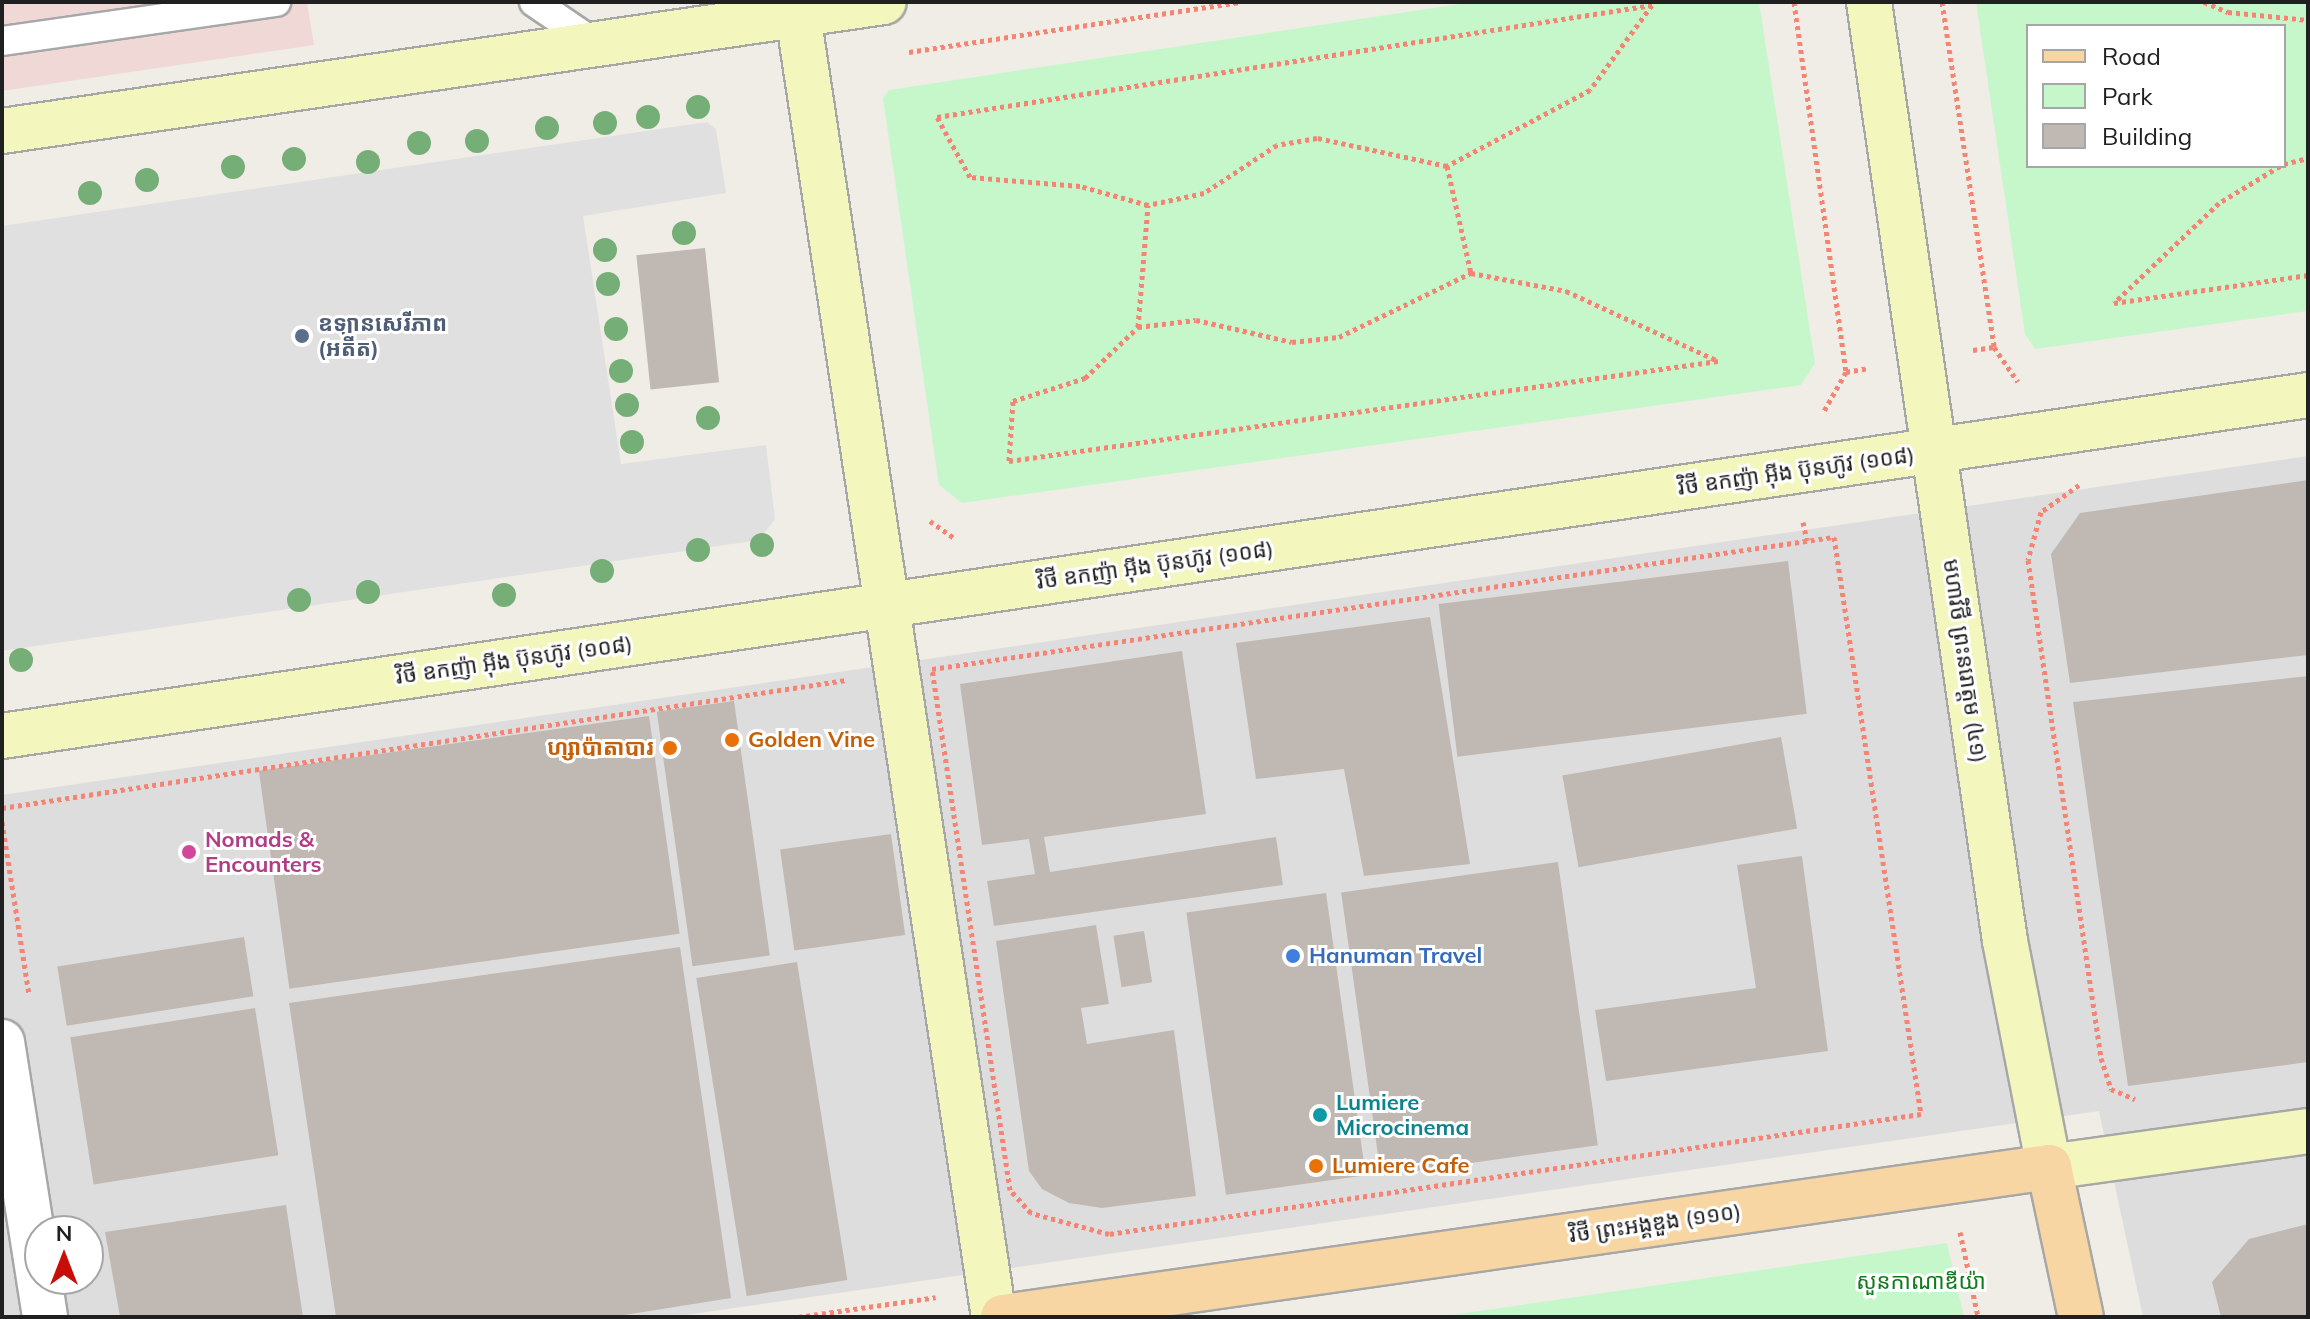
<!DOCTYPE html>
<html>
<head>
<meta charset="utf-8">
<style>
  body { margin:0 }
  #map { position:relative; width:2310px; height:1319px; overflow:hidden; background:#f0ede6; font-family:Mulish,"Noto Sans Khmer",sans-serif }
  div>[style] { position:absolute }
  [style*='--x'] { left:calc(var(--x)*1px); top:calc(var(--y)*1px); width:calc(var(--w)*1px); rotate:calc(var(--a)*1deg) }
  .residential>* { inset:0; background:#dedddd }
  .commercial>* { inset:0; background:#f0d8d7 }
  .park>* { inset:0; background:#c6f7cb }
  .parking>* { inset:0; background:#e0e0e0 }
  .building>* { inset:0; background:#c0b9b3; transform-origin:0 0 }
  .path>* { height:5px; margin-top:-2.5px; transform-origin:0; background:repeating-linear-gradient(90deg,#f48473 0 4px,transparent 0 8px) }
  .roads { filter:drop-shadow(2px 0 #a7a7a7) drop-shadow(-2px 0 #a7a7a7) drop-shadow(0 2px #a7a7a7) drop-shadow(0 -2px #a7a7a7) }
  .lane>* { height:28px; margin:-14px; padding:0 14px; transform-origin:14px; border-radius:14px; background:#fff }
  .street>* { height:44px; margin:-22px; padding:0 22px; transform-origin:22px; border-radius:22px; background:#fff }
  .secondary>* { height:44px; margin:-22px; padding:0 22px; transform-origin:22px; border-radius:22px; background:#f3f7bd }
  .primary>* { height:44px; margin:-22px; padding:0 22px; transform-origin:22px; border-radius:22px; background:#f8d6a3 }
  .trees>* { width:24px; height:24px; margin:-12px; border-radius:50%; background:#75ae77 }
  .dots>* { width:22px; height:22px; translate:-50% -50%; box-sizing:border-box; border:4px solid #fff; border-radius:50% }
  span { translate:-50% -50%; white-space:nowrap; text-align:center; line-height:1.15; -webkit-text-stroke:6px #fff; paint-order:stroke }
  .service-label { font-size:22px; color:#4e5e75; font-weight:700 }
  .left { translate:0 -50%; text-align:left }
  .street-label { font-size:22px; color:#202020 }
  .food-label { font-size:22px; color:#c56008; font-weight:700 }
  .right { translate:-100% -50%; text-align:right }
  .hotel-label { font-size:22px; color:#b23c85; font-weight:700 }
  .shop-label { font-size:22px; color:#366cbe; font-weight:700 }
  .culture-label { font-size:22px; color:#0d838f; font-weight:700 }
  .park-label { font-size:22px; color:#107b1c }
  .frame { position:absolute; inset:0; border:4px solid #202020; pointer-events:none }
  .legend { position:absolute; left:2026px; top:24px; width:260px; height:144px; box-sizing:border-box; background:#fff; border:2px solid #a6a6a6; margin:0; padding:10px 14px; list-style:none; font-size:24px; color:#202020 }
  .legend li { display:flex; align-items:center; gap:16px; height:40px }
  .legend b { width:40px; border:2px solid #a6a6a6 }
  .north { position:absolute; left:24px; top:1215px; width:80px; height:80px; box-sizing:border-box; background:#fff; border:2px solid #a6a6a6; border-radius:50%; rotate:0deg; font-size:22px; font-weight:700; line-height:32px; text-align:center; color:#202020 }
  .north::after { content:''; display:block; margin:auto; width:28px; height:36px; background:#c70e09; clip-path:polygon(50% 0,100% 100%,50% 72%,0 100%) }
</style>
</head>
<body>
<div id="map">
  <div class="residential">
    <div style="clip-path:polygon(evenodd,2308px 456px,2308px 1317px,2143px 1317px,2099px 1111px,672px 1317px,2px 1317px,2px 795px,2308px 456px,40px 1231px,88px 1231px,88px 1279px,40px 1279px,40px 1231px)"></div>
  </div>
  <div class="commercial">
    <div style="clip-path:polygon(2px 2px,307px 2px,314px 45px,2px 91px)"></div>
  </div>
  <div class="park">
    <div style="clip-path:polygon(1473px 2px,1759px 2px,1815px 363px,1801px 385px,962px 503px,939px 485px,883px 98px,889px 90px)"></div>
    <div style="clip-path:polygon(evenodd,1976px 2px,2308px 2px,2308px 311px,2035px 349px,2025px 334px,1976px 2px,2028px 26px,2284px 26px,2284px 166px,2028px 166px,2028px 26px)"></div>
    <div style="clip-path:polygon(1947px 1243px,1964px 1317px,1438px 1317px)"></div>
  </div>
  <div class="parking">
    <div style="clip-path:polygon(707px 122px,716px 129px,726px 193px,583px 216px,621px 464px,766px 445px,775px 519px,759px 540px,2px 651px,2px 226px)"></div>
  </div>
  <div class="building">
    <div style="left:705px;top:248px;width:135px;height:69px;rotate:84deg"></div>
    <div style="clip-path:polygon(2308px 480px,2308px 655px,2070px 683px,2051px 554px,2080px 513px)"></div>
    <div style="left:1788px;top:561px;width:154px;height:352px;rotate:83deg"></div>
    <div style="clip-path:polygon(1430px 617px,1470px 864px,1364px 876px,1344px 769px,1256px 779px,1236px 643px)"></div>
    <div style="clip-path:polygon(1182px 651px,1206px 814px,1044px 837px,1050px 872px,1276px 837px,1283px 885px,994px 926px,987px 881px,1035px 874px,1029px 839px,982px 845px,960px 684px)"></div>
    <div style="clip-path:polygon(2308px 676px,2308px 1062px,2128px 1086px,2073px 702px)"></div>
    <div style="left:734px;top:701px;width:257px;height:78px;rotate:82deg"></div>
    <div style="left:649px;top:716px;width:220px;height:394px;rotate:82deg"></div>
    <div style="left:1781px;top:737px;width:93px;height:222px;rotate:80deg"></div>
    <div style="left:891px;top:834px;width:102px;height:112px;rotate:82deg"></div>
    <div style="clip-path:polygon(1802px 856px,1828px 1051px,1606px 1081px,1595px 1010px,1756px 988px,1737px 865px)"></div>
    <div style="left:1558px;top:862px;width:286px;height:219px;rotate:82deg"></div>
    <div style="left:1326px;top:893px;width:285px;height:141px;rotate:82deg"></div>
    <div style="clip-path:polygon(1096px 925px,1109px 1004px,1081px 1008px,1087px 1044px,1174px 1030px,1196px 1196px,1102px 1208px,1069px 1203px,1042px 1189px,1029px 1171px,996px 941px)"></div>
    <div style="left:1144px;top:931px;width:52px;height:31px;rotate:81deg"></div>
    <div style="left:244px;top:937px;width:60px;height:189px;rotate:81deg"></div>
    <div style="clip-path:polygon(680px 947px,731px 1298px,612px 1317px,336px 1317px,289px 1003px)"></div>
    <div style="left:797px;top:962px;width:322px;height:102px;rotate:81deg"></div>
    <div style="left:255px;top:1008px;width:149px;height:187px;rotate:81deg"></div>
    <div style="clip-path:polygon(286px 1205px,303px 1317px,120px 1317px,105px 1232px)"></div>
    <div style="clip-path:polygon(2308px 1224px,2308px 1317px,2221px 1317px,2212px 1282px,2249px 1239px)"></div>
  </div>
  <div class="path">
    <div style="--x:1794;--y:2;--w:374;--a:82"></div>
    <div style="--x:1846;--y:372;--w:45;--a:119.4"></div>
    <div style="--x:1942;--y:2;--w:349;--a:81.4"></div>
    <div style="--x:1994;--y:347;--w:42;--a:55.6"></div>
    <div style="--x:2204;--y:2;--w:26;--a:23"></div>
    <div style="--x:2228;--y:12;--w:80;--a:5.7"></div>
    <div style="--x:1652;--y:5;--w:105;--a:126.1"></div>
    <div style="--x:1590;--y:90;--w:162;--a:152"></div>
    <div style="--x:1447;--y:166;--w:133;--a:-167.8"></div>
    <div style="--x:1317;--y:138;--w:41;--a:170.1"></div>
    <div style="--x:1277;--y:145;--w:87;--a:146.7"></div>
    <div style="--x:1204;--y:193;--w:57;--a:167.9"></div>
    <div style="--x:1148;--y:205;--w:71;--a:-164.4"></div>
    <div style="--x:1080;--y:186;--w:110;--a:-175.3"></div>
    <div style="--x:970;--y:177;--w:68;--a:-118.8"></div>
    <div style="--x:937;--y:117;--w:724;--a:-8.9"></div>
    <div style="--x:909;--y:52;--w:335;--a:-8.6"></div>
    <div style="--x:2284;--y:164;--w:25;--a:-14"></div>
    <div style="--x:1447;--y:166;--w:110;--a:77.4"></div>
    <div style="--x:2280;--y:166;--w:71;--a:148.8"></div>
    <div style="--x:2219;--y:203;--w:145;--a:136.4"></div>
    <div style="--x:2114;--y:303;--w:196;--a:-8.2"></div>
    <div style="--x:1471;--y:273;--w:97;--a:10.7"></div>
    <div style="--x:1566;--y:291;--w:167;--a:24.7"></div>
    <div style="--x:1718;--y:361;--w:716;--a:171.97"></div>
    <div style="--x:1009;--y:461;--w:60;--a:-86.2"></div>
    <div style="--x:1013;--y:401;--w:76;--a:-17.7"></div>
    <div style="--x:1085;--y:378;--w:74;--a:-43.9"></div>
    <div style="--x:1138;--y:327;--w:58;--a:-6.9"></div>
    <div style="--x:1196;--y:320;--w:98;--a:12.9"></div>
    <div style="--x:1292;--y:342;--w:47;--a:-6.1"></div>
    <div style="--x:1339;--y:337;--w:147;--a:-25.9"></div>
    <div style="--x:1138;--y:327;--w:122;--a:-85.3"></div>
    <div style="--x:1973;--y:350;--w:21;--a:-8"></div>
    <div style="--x:1846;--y:372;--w:23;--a:-10"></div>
    <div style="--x:2079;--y:485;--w:47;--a:144.6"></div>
    <div style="--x:2041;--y:512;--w:50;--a:105.2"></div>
    <div style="--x:2028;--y:560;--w:503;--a:81.66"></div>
    <div style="--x:2101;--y:1058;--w:33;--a:72"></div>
    <div style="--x:2111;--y:1089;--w:26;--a:23"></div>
    <div style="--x:930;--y:521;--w:29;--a:35"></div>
    <div style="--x:1803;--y:522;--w:19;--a:78"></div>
    <div style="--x:1834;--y:537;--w:584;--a:81.43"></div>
    <div style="--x:1921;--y:1114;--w:821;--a:171.59"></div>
    <div style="--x:1109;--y:1234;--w:81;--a:-164.9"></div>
    <div style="--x:1031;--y:1213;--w:31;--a:-132"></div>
    <div style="--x:1010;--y:1190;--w:527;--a:-98.51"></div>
    <div style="--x:932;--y:669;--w:912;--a:-8.33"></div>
    <div style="--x:2;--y:808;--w:854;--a:-8.62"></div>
    <div style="--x:2;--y:822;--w:175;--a:81.1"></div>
    <div style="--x:1960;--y:1232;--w:87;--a:78"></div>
    <div style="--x:798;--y:1317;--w:139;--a:-8.2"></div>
  </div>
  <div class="roads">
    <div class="lane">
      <div style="--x:534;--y:2;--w:73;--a:34.3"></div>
      <div style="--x:2;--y:41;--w:277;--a:-8.1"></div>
    </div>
    <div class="street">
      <div style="--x:2;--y:1042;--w:278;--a:81.1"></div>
    </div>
    <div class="secondary">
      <div style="--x:796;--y:2;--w:1330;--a:81.44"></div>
      <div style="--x:1869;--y:2;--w:949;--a:81.76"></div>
      <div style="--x:2005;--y:941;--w:230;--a:79"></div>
      <div style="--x:2049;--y:1167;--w:261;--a:-7.9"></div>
      <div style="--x:2;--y:131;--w:891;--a:-8.32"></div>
      <div style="--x:2;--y:736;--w:2331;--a:-8.41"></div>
    </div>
    <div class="primary">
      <div style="--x:1003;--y:1317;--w:1057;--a:-8.16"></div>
      <div style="--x:2049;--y:1167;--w:153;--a:78"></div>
    </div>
  </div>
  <div class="trees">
    <div style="left:698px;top:107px"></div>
    <div style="left:648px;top:117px"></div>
    <div style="left:605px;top:123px"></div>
    <div style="left:547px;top:128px"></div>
    <div style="left:477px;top:141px"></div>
    <div style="left:419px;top:143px"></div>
    <div style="left:294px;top:159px"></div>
    <div style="left:368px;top:162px"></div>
    <div style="left:233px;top:167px"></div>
    <div style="left:147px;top:180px"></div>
    <div style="left:90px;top:193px"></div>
    <div style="left:684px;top:233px"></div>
    <div style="left:605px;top:250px"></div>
    <div style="left:608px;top:284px"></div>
    <div style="left:616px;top:329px"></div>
    <div style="left:621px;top:371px"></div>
    <div style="left:627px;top:405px"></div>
    <div style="left:708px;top:418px"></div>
    <div style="left:632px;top:442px"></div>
    <div style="left:762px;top:545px"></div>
    <div style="left:698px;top:550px"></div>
    <div style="left:602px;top:571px"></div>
    <div style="left:368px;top:592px"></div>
    <div style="left:504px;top:595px"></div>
    <div style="left:299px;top:600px"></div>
    <div style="left:21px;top:660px"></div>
  </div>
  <div class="dots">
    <div style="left:302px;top:336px;background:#5c6f8a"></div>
    <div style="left:732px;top:740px;background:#e8710a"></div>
    <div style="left:670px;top:748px;background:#e8710a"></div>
    <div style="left:189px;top:852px;background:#d1479c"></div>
    <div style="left:1293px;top:956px;background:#3f7fe0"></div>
    <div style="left:1320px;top:1115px;background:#0f9aa8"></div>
    <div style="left:1316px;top:1166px;background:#e8710a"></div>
  </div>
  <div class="service-label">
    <span class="left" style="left:318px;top:336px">ឧទ្យានសេរីភាព<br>(អតីត)</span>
  </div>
  <div class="street-label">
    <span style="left:1796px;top:471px;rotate:-8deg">វិថី ឧកញ៉ា អ៊ីង ប៊ុនហ៊ូវ (១០៨)</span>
    <span style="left:1155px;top:565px;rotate:-8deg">វិថី ឧកញ៉ា អ៊ីង ប៊ុនហ៊ូវ (១០៨)</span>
    <span style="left:514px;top:660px;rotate:-8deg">វិថី ឧកញ៉ា អ៊ីង ប៊ុនហ៊ូវ (១០៨)</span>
    <span style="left:1965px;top:661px;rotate:82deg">មហាវិថី ព្រះនរោត្តម (៤១)</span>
    <span style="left:1655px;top:1223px;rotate:-8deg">វិថី ព្រះអង្គឌួង (១១០)</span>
  </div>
  <div class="food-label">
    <span class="left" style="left:748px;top:740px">Golden Vine</span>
    <span class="right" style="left:654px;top:748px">ហ្សាប៉ាតាបារ</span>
    <span class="left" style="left:1332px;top:1166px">Lumiere Cafe</span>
  </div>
  <div class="hotel-label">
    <span class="left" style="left:205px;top:852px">Nomads &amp;<br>Encounters</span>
  </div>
  <div class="shop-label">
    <span class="left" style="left:1309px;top:956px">Hanuman Travel</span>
  </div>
  <div class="culture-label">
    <span class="left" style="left:1336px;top:1115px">Lumiere<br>Microcinema</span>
  </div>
  <div class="park-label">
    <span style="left:1921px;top:1282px">សួនកាណាឌីយ៉ា</span>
  </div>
  <div class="frame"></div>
  <ul class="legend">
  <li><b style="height:10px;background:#f8d6a3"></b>Road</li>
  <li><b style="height:22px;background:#c6f7cb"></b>Park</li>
  <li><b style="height:22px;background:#c0b9b3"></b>Building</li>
  </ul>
  <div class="north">N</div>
</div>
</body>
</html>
